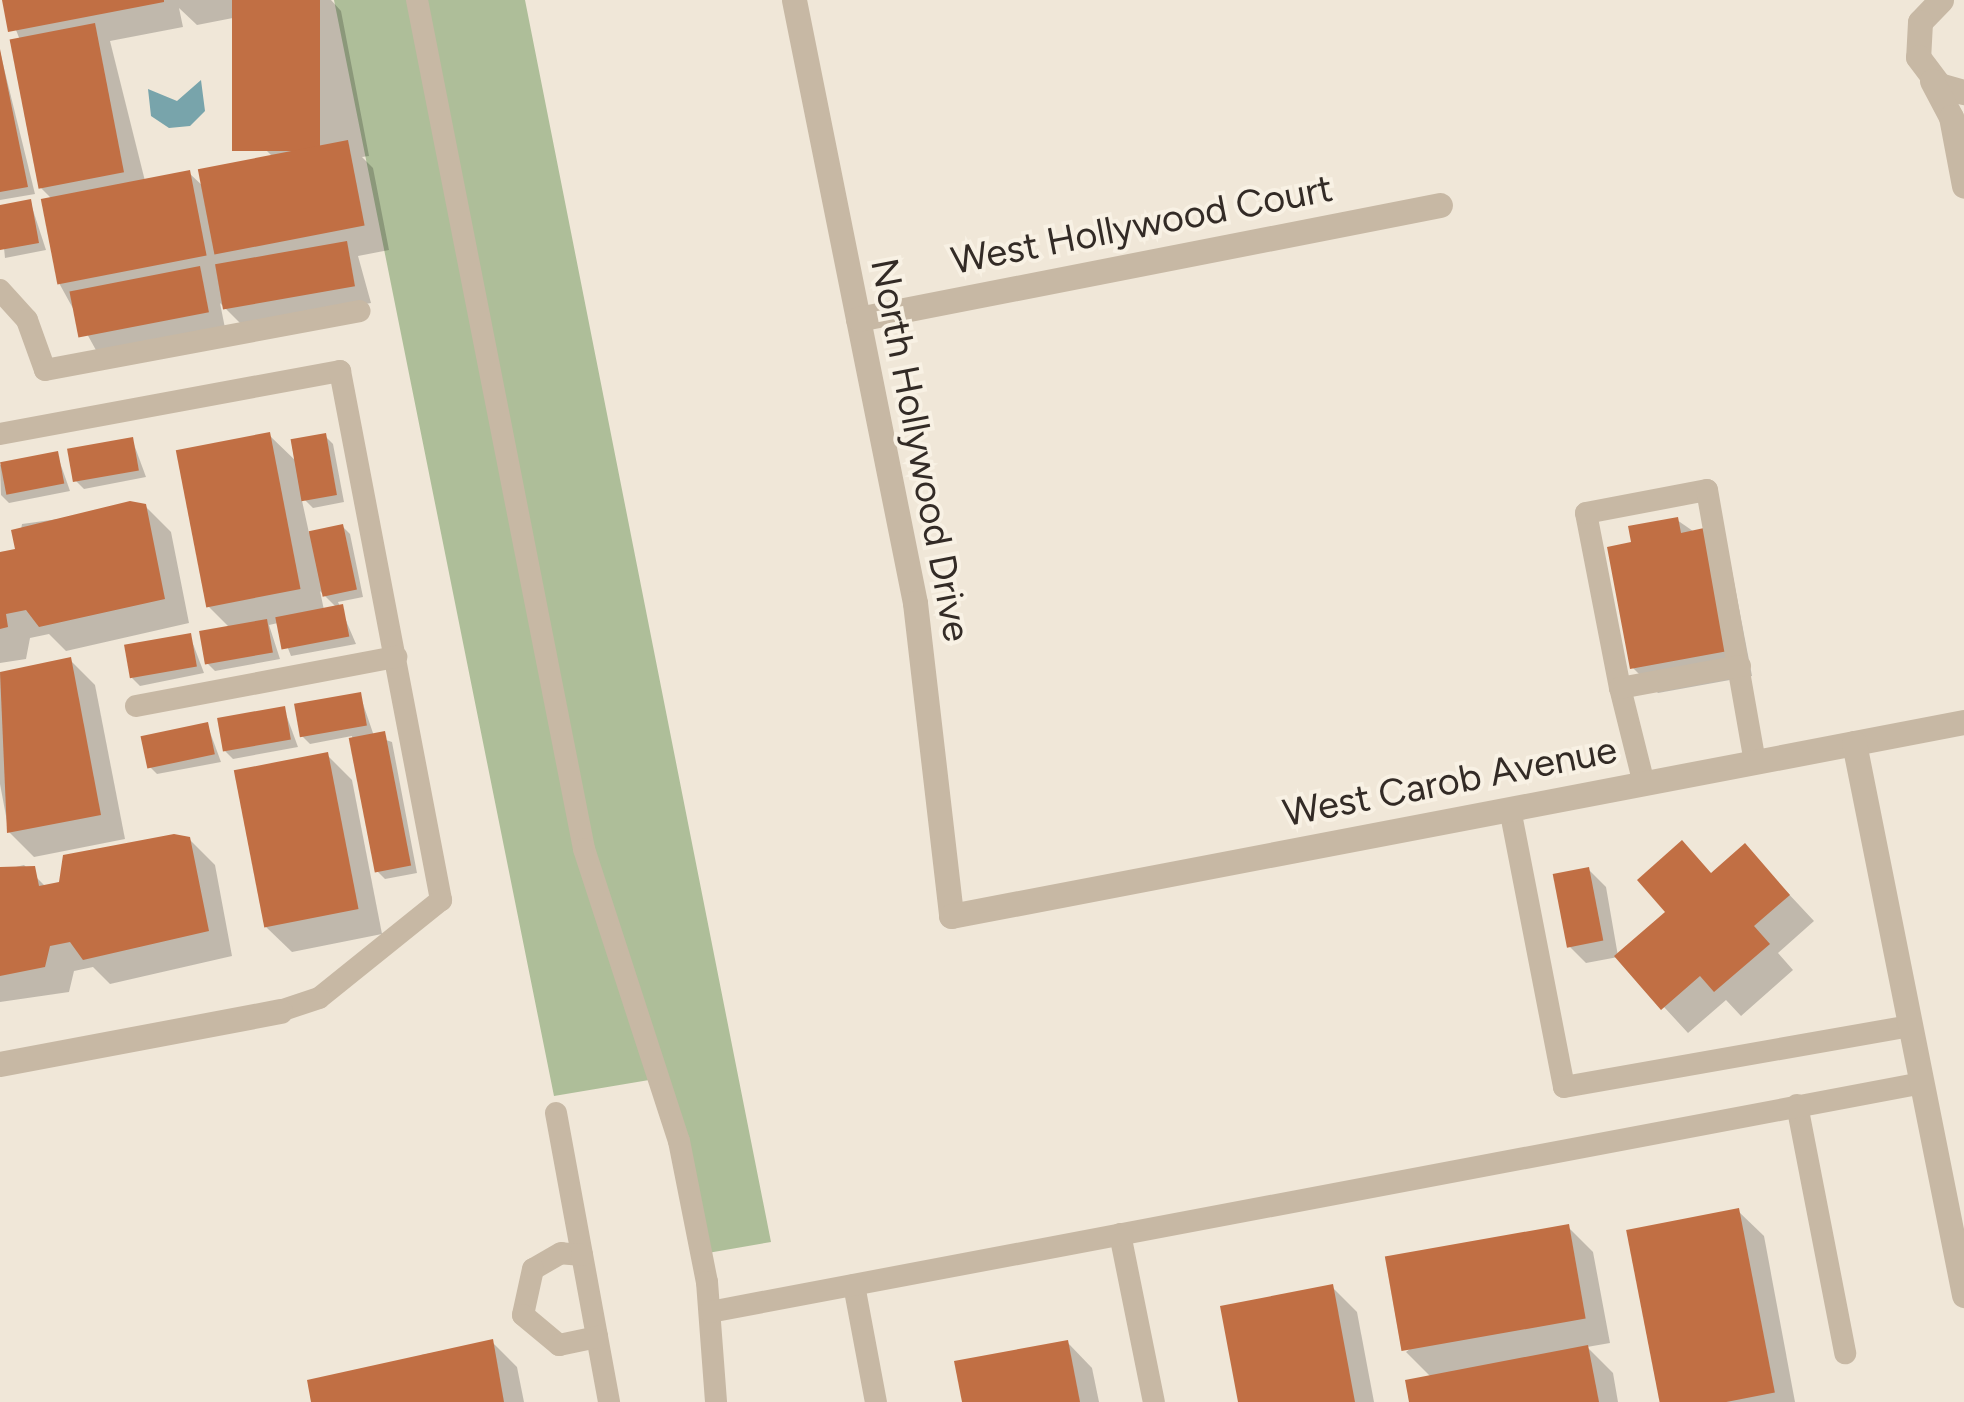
<!DOCTYPE html>
<html>
<head>
<meta charset="utf-8">
<style>
  body { margin:0 }
  #map { position:relative; width:1964px; height:1402px; overflow:hidden; background:#f0e7d8; font-family:Figtree,sans-serif }
  div>[style] { position:absolute }
  [style*='--x'] { left:calc(var(--x)*1px); top:calc(var(--y)*1px); width:calc(var(--w)*1px); rotate:calc(var(--a)*1deg) }
  .green>* { inset:0; background:#aebe99 }
  .water>* { inset:0; background:#78a4ab }
  .shadow>* { inset:0; background:#0003 }
  .building>* { inset:0; background:#c16f44; transform-origin:0 0 }
  .service>* { height:22px; margin:-11px; padding:0 11px; transform-origin:11px; border-radius:11px; background:#c7b8a4 }
  .minor>* { height:25px; margin:-12.5px; padding:0 12.5px; transform-origin:12.5px; border-radius:12.5px; background:#c7b8a4 }
  span { translate:-50% -50%; white-space:nowrap; text-align:center; line-height:1.15; -webkit-text-stroke:8px #f8f1e4; paint-order:stroke }
  .street-label { font-size:38px; color:#332b26 }
</style>
</head>
<body>
<div id="map">
  <div class="green">
    <div style="clip-path:polygon(334px 0,525px 0,771px 1242px,702px 1254px,661px 1078px,554px 1096px)"></div>
  </div>
  <div class="water">
    <div style="clip-path:polygon(201px 80px,205px 111px,190px 126px,169px 128px,151px 116px,148px 89px,177px 101px)"></div>
  </div>
  <div class="shadow">
    <div style="clip-path:polygon(evenodd,4px 0,331px 0,341px 11px,369px 156px,362px 157px,373px 168px,389px 250px,358px 256px,371px 303px,243px 326px,220px 303px,225px 328px,97px 352px,59px 283px,52px 199px,41px 188px,20px 40px,4px 0,179px 8px,197px 25px,238px 17px,263px 147px,273px 157px,205px 188px,189px 173px,145px 181px,110px 41px,183px 27px,179px 8px)"></div>
    <div style="clip-path:polygon(0 52px,35px 194px,0 200px)"></div>
    <div style="clip-path:polygon(30px 201px,46px 250px,5px 258px,0 207px)"></div>
    <div style="clip-path:polygon(evenodd,269px 435px,299px 464px,325px 436px,333px 444px,344px 502px,313px 508px,301px 496px,309px 533px,342px 526px,350px 534px,363px 597px,338px 602px,356px 644px,291px 656px,278px 623px,269px 625px,280px 659px,215px 671px,207px 663px,230px 628px,209px 607px,269px 435px,320px 591px,336px 607px,324px 610px,320px 591px)"></div>
    <div style="clip-path:polygon(132px 439px,146px 477px,84px 489px,76px 481px)"></div>
    <div style="clip-path:polygon(57px 454px,70px 491px,9px 503px,1px 495px,0 465px)"></div>
    <div style="clip-path:polygon(146px 507px,171px 532px,189px 623px,66px 651px,49px 634px,30px 638px,26px 659px,0 663px,0 552px,17px 551px,22px 524px)"></div>
    <div style="clip-path:polygon(1677px 520px,1729px 556px,1752px 676px,1658px 693px,1633px 668px,1634px 544px)"></div>
    <div style="clip-path:polygon(190px 636px,204px 673px,140px 686px,132px 678px)"></div>
    <div style="clip-path:polygon(70px 660px,95px 685px,125px 839px,34px 857px,9px 832px,0 784px,0 674px)"></div>
    <div style="clip-path:polygon(360px 695px,374px 736px,392px 742px,417px 873px,385px 879px,377px 871px,352px 736px,310px 744px,302px 736px)"></div>
    <div style="clip-path:polygon(284px 709px,298px 747px,233px 759px,225px 751px)"></div>
    <div style="clip-path:polygon(207px 724px,221px 762px,157px 774px,149px 766px)"></div>
    <div style="clip-path:polygon(327px 755px,352px 780px,382px 934px,292px 952px,266px 927px)"></div>
    <div style="clip-path:polygon(189px 839px,215px 865px,232px 956px,110px 984px,93px 967px,74px 971px,69px 992px,0 1002px,0 871px,24px 865px,46px 887px)"></div>
    <div style="clip-path:polygon(1745px 847px,1814px 921px,1778px 953px,1793px 970px,1741px 1016px,1726px 1000px,1688px 1033px,1618px 957px,1586px 963px,1569px 946px,1589px 870px,1606px 887px,1618px 956px)"></div>
    <div style="clip-path:polygon(1738px 1211px,1764px 1236px,1795px 1402px,1662px 1402px,1629px 1232px)"></div>
    <div style="clip-path:polygon(1568px 1227px,1593px 1252px,1610px 1343px,1587px 1347px,1613px 1373px,1618px 1402px,1412px 1402px,1431px 1377px,1406px 1352px)"></div>
    <div style="clip-path:polygon(1332px 1287px,1357px 1312px,1374px 1402px,1241px 1402px)"></div>
    <div style="clip-path:polygon(492px 1342px,517px 1367px,524px 1402px,314px 1402px,422px 1363px,421px 1355px)"></div>
    <div style="clip-path:polygon(1067px 1342px,1092px 1368px,1099px 1402px,965px 1402px)"></div>
  </div>
  <div class="building">
    <div style="clip-path:polygon(2px 0,164px 0,164px 2px,8px 32px)"></div>
    <div style="left:232px;top:0;width:88px;height:151px"></div>
    <div style="left:95px;top:23px;width:152px;height:87px;rotate:79deg"></div>
    <div style="clip-path:polygon(0 49px,28px 187px,0 192px)"></div>
    <div style="left:348px;top:140px;width:87px;height:153px;rotate:79deg"></div>
    <div style="left:190px;top:170px;width:87px;height:152px;rotate:79deg"></div>
    <div style="clip-path:polygon(31px 199px,39px 243px,0 250px,0 205px)"></div>
    <div style="left:347px;top:241px;width:46px;height:134px;rotate:80deg"></div>
    <div style="left:200px;top:266px;width:47px;height:133px;rotate:79deg"></div>
    <div style="left:270px;top:432px;width:160px;height:96px;rotate:79deg"></div>
    <div style="left:326px;top:433px;width:63px;height:36px;rotate:80deg"></div>
    <div style="left:133px;top:437px;width:34px;height:67px;rotate:80deg"></div>
    <div style="left:58px;top:451px;width:33px;height:59px;rotate:79deg"></div>
    <div style="clip-path:polygon(130px 501px,146px 504px,165px 599px,39px 627px,26px 610px,6px 614px,8px 627px,0 629px,0 552px,15px 549px,11px 530px)"></div>
    <div style="clip-path:polygon(1678px 517px,1681px 533px,1704px 528px,1728px 651px,1630px 669px,1607px 547px,1631px 542px,1628px 526px)"></div>
    <div style="left:343px;top:524px;width:67px;height:35px;rotate:78deg"></div>
    <div style="left:343px;top:604px;width:33px;height:69px;rotate:79deg"></div>
    <div style="left:267px;top:619px;width:34px;height:69px;rotate:80deg"></div>
    <div style="left:191px;top:633px;width:34px;height:68px;rotate:80deg"></div>
    <div style="clip-path:polygon(71px 657px,101px 815px,7px 833px,0 672px)"></div>
    <div style="left:361px;top:692px;width:34px;height:68px;rotate:80deg"></div>
    <div style="left:285px;top:706px;width:34px;height:69px;rotate:80deg"></div>
    <div style="left:208px;top:722px;width:33px;height:69px;rotate:78deg"></div>
    <div style="left:385px;top:731px;width:137px;height:37px;rotate:79deg"></div>
    <div style="left:328px;top:752px;width:160px;height:96px;rotate:79deg"></div>
    <div style="clip-path:polygon(174px 834px,190px 837px,209px 931px,83px 960px,70px 942px,50px 946px,45px 967px,0 976px,0 867px,35px 866px,39px 886px,59px 882px,63px 855px)"></div>
    <div style="clip-path:polygon(1682px 840px,1711px 873px,1745px 843px,1790px 895px,1754px 926px,1770px 944px,1714px 992px,1700px 976px,1661px 1010px,1614px 956px,1665px 912px,1637px 880px)"></div>
    <div style="left:1589px;top:867px;width:75px;height:37px;rotate:79deg"></div>
    <div style="left:1739px;top:1208px;width:188px;height:115px;rotate:79deg"></div>
    <div style="left:1569px;top:1224px;width:96px;height:187px;rotate:80deg"></div>
    <div style="clip-path:polygon(1333px 1284px,1355px 1402px,1238px 1402px,1220px 1306px)"></div>
    <div style="clip-path:polygon(493px 1339px,504px 1402px,311px 1402px,307px 1380px)"></div>
    <div style="clip-path:polygon(1068px 1340px,1080px 1402px,962px 1402px,954px 1361px)"></div>
    <div style="clip-path:polygon(1588px 1345px,1599px 1402px,1409px 1402px,1405px 1380px)"></div>
  </div>
  <div class="service">
    <div style="--x:417;--y:0;--w:865;--a:78.87"></div>
    <div style="--x:584;--y:849;--w:307;--a:72"></div>
    <div style="--x:679;--y:1141;--w:144;--a:78.8"></div>
    <div style="--x:707;--y:1282;--w:120;--a:85.7"></div>
    <div style="--x:0;--y:290;--w:40;--a:48"></div>
    <div style="--x:27;--y:320;--w:53;--a:70.2"></div>
    <div style="--x:45;--y:370;--w:320;--a:-10.6"></div>
    <div style="--x:0;--y:434;--w:346;--a:-10.5"></div>
    <div style="--x:340;--y:371;--w:539;--a:79.19"></div>
    <div style="--x:441;--y:900;--w:156;--a:141.2"></div>
    <div style="--x:319;--y:998;--w:41;--a:161.6"></div>
    <div style="--x:1620;--y:688;--w:178;--a:-101"></div>
    <div style="--x:1586;--y:513;--w:123;--a:-10.8"></div>
    <div style="--x:1707;--y:490;--w:276;--a:80"></div>
    <div style="--x:136;--y:706;--w:265;--a:-10.7"></div>
    <div style="--x:1644;--y:784;--w:99;--a:-104"></div>
    <div style="--x:1620;--y:688;--w:122;--a:-10.4"></div>
    <div style="--x:1510;--y:809;--w:283;--a:79"></div>
    <div style="--x:1564;--y:1087;--w:352;--a:-10"></div>
    <div style="--x:1797;--y:1105;--w:253;--a:79"></div>
    <div style="--x:556;--y:1113;--w:294;--a:79.6"></div>
    <div style="--x:1120;--y:1234;--w:171;--a:78.6"></div>
    <div style="--x:582;--y:1255;--w:21;--a:-175"></div>
    <div style="--x:561;--y:1253;--w:32;--a:150"></div>
    <div style="--x:533;--y:1269;--w:47;--a:102.3"></div>
    <div style="--x:523;--y:1315;--w:47;--a:39.8"></div>
    <div style="--x:559;--y:1345;--w:39;--a:-12"></div>
    <div style="--x:854;--y:1285;--w:119;--a:79.4"></div>
    <div style="--x:710;--y:1312;--w:1233;--a:-10.7"></div>
  </div>
  <div class="minor">
    <div style="--x:794;--y:0;--w:615;--a:78.65"></div>
    <div style="--x:915;--y:603;--w:315;--a:83.4"></div>
    <div style="--x:951;--y:916;--w:1031;--a:-10.84"></div>
    <div style="--x:1941;--y:0;--w:30;--a:134"></div>
    <div style="--x:1920;--y:22;--w:35;--a:93"></div>
    <div style="--x:1918;--y:57;--w:35;--a:53"></div>
    <div style="--x:1939;--y:85;--w:26;--a:16"></div>
    <div style="--x:1932;--y:81;--w:41;--a:62.2"></div>
    <div style="--x:1951;--y:117;--w:70;--a:79.3"></div>
    <div style="--x:858;--y:319;--w:593;--a:-11.08"></div>
    <div style="--x:1854;--y:743;--w:563;--a:78.73"></div>
    <div style="--x:0;--y:1064;--w:285;--a:-10.7"></div>
  </div>
  <div class="street-label">
    <span style="left:1142px;top:225px;rotate:-11deg">West Hollywood Court</span>
    <span style="left:920px;top:450px;rotate:79deg">North Hollywood Drive</span>
    <span style="left:1450px;top:782px;rotate:-11deg">West Carob Avenue</span>
  </div>
</div>
</body>
</html>
